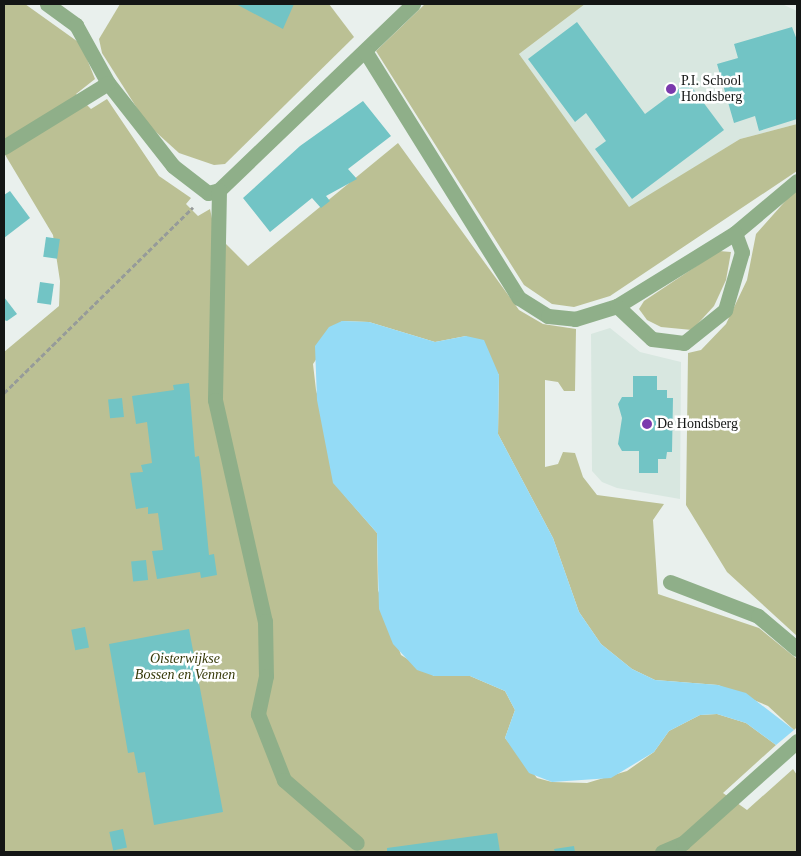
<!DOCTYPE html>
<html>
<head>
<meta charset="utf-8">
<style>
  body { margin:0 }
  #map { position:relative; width:801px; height:856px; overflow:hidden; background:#e9f0ed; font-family:Georgia,serif }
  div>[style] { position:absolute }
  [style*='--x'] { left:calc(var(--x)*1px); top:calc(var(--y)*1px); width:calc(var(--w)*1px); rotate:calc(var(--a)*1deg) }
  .built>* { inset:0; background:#d8e7e0 }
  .green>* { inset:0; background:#bbc094 }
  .water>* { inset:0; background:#94dbf6 }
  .building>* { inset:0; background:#72c4c5; transform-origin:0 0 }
  .path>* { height:3px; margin-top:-1.5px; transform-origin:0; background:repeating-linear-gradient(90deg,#969b99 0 5px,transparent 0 7.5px) }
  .street>* { height:15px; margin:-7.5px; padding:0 7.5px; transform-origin:7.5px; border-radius:7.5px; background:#8faf89 }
  .dots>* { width:14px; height:14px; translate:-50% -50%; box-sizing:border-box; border:2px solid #fff; border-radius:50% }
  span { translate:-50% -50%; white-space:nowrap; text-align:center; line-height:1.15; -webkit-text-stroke:5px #fff; paint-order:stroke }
  .poi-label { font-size:14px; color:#141615 }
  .left { translate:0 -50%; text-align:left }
  .park-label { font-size:14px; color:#353807; font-style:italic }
  .frame { position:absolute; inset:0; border:5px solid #141615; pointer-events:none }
</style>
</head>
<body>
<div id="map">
  <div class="built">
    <div style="clip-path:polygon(585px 4px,782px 4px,797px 11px,797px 124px,740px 139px,629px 208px,519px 54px)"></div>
    <div style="clip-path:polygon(610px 328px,640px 352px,681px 362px,680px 499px,617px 488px,602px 482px,592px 471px,591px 334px)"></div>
  </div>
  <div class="green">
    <div style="clip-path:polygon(4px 4px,25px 4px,81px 44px,95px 79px,76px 94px,91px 109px,107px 99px,159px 176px,191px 198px,186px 204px,198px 216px,210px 209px,215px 233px,248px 266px,398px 143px,519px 310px,543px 324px,576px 329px,575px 391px,564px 391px,558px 382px,545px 380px,545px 467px,558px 464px,563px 452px,575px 453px,583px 477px,597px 495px,664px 504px,653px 520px,658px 594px,759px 628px,797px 659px,797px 727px,794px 730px,768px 706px,718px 685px,655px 680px,632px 669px,601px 644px,579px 612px,553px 538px,498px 434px,499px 375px,466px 336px,435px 342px,369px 322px,342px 321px,313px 364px,316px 390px,344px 495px,377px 533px,378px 590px,401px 655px,434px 676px,470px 676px,505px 691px,515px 710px,505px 738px,537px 778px,552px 782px,587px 783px,627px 771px,654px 752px,669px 731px,700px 715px,717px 714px,746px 723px,776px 745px,723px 793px,747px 810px,793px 769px,797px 775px,797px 852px,4px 852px,4px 352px,59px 306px,60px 281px,53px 235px,4px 153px)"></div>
    <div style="clip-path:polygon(120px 4px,329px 4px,354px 37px,225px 164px,214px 165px,179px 153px,147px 124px,102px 53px,99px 39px)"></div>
    <div style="clip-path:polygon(425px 4px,585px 4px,519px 54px,629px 207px,740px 139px,797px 124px,797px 171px,610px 296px,574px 307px,552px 304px,524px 285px,376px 51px)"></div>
    <div style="clip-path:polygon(797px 188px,797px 636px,727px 572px,686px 505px,688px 353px,701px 350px,726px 324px,747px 280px,756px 234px)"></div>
    <div style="clip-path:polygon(719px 251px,731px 252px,726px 280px,714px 306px,692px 330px,661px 327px,647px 320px,639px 309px,644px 301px)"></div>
  </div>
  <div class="water">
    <div style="clip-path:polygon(342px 321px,369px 322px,435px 342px,466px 336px,484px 340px,499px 375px,498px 434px,553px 538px,579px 612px,601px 644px,632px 669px,655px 680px,718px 685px,746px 693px,794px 730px,776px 745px,746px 723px,717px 714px,700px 715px,669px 731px,654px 752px,611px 778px,552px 782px,529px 773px,505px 738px,515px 710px,505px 691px,470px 676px,434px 676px,417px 670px,393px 644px,379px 609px,377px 533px,333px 483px,317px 400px,315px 346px,329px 327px)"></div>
  </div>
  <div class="building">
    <div style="clip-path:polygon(236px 4px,294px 4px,283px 29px)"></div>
    <div style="clip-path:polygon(577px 22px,645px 114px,688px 82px,724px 130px,632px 199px,595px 149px,606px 141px,586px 113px,575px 122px,528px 59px)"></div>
    <div style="clip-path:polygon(792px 27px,797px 40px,797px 119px,759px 131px,755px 116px,734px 123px,717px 64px,738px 58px,734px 44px)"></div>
    <div style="clip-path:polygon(363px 101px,391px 136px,348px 169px,357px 179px,326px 196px,330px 201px,321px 208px,312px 198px,270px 232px,243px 198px,300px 146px)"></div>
    <div style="clip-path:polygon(10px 191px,30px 218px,4px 238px,4px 195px)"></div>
    <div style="left:46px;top:237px;width:14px;height:20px;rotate:8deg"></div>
    <div style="left:40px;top:282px;width:14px;height:21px;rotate:8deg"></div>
    <div style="clip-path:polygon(4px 297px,17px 314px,7px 321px,4px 320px)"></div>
    <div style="clip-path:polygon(633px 376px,657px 376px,657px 390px,667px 390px,667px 398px,673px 398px,672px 452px,667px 452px,666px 459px,658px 459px,658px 473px,639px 473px,639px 451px,622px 451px,618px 444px,622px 418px,618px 404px,622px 397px,633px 397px)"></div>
    <div style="clip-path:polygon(189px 383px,195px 457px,199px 456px,202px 482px,209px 555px,214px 554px,217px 575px,201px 578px,200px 572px,157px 579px,152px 551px,163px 550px,158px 513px,148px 514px,148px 507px,136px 509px,130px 473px,143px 472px,141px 465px,152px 463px,147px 422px,136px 424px,132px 396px,174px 390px,173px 385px)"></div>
    <div style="left:122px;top:398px;width:19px;height:14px;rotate:84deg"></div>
    <div style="left:146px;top:560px;width:20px;height:15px;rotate:84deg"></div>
    <div style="left:85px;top:627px;width:21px;height:14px;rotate:79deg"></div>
    <div style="clip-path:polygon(189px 629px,223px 812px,154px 825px,145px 772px,138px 773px,134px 752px,128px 753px,109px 644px)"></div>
    <div style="left:123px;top:829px;width:19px;height:14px;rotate:78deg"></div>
    <div style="clip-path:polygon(497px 833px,500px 852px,387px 852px,387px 848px)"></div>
    <div style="clip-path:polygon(574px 846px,575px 852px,555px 852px,554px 849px)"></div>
  </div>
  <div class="path">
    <div style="--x:4;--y:393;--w:265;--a:-44.5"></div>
  </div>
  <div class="street">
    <div style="--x:47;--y:4;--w:36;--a:36"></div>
    <div style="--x:76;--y:25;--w:66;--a:61.1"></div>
    <div style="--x:108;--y:83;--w:105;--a:51.9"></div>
    <div style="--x:173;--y:166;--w:44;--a:37.6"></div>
    <div style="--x:208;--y:193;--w:11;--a:-15"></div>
    <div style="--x:219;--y:190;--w:269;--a:-43.8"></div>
    <div style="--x:365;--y:51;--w:291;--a:58.1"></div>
    <div style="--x:519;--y:298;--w:34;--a:32"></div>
    <div style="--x:548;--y:316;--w:27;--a:6"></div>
    <div style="--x:575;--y:319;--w:44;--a:-17.2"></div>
    <div style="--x:617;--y:306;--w:139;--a:-31.7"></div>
    <div style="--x:735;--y:233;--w:81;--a:-40"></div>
    <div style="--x:4;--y:147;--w:122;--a:-31.6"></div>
    <div style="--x:219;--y:190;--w:210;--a:91.1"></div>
    <div style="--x:215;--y:400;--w:227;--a:77.3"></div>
    <div style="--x:265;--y:621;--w:55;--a:89"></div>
    <div style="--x:266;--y:676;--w:39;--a:102"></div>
    <div style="--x:258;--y:714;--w:71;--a:68.5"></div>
    <div style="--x:284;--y:780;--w:96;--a:40.8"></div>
    <div style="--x:617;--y:306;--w:48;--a:43.3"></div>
    <div style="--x:652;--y:339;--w:32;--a:7"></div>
    <div style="--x:684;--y:343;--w:53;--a:-38.8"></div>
    <div style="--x:725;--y:310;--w:60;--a:-73.7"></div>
    <div style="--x:742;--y:252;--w:20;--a:-110"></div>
    <div style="--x:670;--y:582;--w:94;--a:21.1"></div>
    <div style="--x:758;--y:616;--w:51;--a:40.2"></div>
    <div style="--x:662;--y:852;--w:23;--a:-23"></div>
    <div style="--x:683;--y:843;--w:153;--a:-41.8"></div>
  </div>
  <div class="dots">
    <div style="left:671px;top:89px;background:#7a39ad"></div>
    <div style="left:647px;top:424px;background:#7a39ad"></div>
  </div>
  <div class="poi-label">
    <span class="left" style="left:681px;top:89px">P.I. School<br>Hondsberg</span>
    <span class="left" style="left:657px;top:424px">De Hondsberg</span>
  </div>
  <div class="park-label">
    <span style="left:185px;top:667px">Oisterwijkse<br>Bossen en Vennen</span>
  </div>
  <div class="frame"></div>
</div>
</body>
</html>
